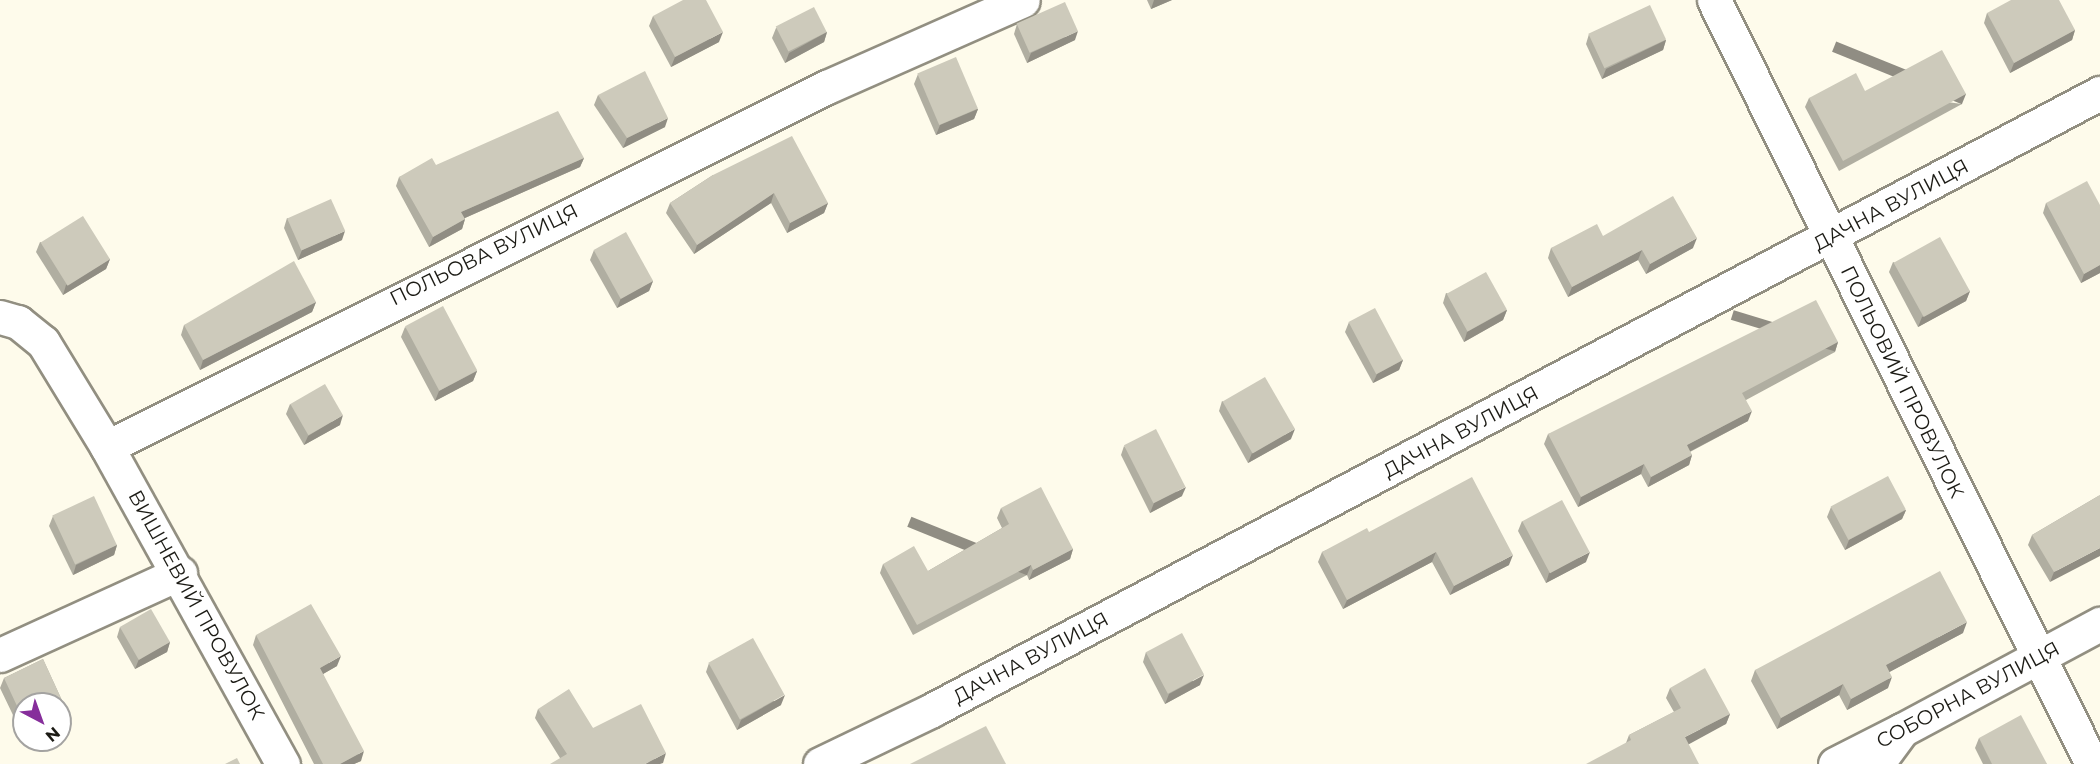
<!DOCTYPE html>
<html>
<head>
<meta charset="utf-8">
<style>
  body { margin:0 }
  #map { position:relative; width:2100px; height:764px; overflow:hidden; background:#fefbeb; font-family:Montserrat,sans-serif }
  div>[style] { position:absolute }
  [style*='--x'] { left:calc(var(--x)*1px); top:calc(var(--y)*1px); width:calc(var(--w)*1px); rotate:calc(var(--a)*1deg) }
  .roads { filter:drop-shadow(2px 0 #928f81) drop-shadow(-2px 0 #928f81) drop-shadow(0 2px #928f81) drop-shadow(0 -2px #928f81) }
  .minor>* { height:33px; margin:-16.5px; padding:0 16.5px; transform-origin:16.5px; border-radius:16.5px; background:#fff }
  .tertiary>* { height:33px; margin:-16.5px; padding:0 16.5px; transform-origin:16.5px; border-radius:16.5px; background:#fff }
  .wall>* { inset:0; background:#b0aea1 }
  .shaded-wall>* { inset:0; background:#908d83; transform-origin:0 0 }
  .building>* { inset:0; background:#cdcabb; transform-origin:0 0 }
  span { translate:-50% -50%; white-space:nowrap; text-align:center; line-height:1.15; -webkit-text-stroke:4.5px #fff; paint-order:stroke }
  .street-label { font-size:20px; color:#1b1a14 }
  .north { position:absolute; left:12px; top:692px; width:60px; height:60px; box-sizing:border-box; background:#fff; border:2px solid #a4a3a1; border-radius:50%; rotate:139deg; font-size:16px; font-weight:700; line-height:24px; text-align:center; color:#1b1a14 }
  .north::after { content:''; display:block; margin:auto; width:21px; height:27px; background:#862e9b; clip-path:polygon(50% 0,100% 100%,50% 72%,0 100%) }
</style>
</head>
<body>
<div id="map">
  <div class="roads">
    <div class="minor">
      <div style="--x:1714;--y:0;--w:852;--a:63.68"></div>
      <div style="--x:0;--y:317;--w:19;--a:16"></div>
      <div style="--x:18;--y:322;--w:32;--a:39"></div>
      <div style="--x:43;--y:342;--w:123;--a:58.6"></div>
      <div style="--x:107;--y:447;--w:805;--a:-26.57"></div>
      <div style="--x:827;--y:87;--w:214;--a:-23.9"></div>
      <div style="--x:107;--y:447;--w:363;--a:61"></div>
      <div style="--x:0;--y:655;--w:198;--a:-24.5"></div>
      <div style="--x:820;--y:764;--w:124;--a:-25.7"></div>
      <div style="--x:932;--y:710;--w:1321;--a:-27.85"></div>
      <div style="--x:1835;--y:764;--w:75;--a:-26.9"></div>
    </div>
    <div class="tertiary">
      <div style="--x:1877;--y:764;--w:42;--a:-53.7"></div>
      <div style="--x:1902;--y:730;--w:225;--a:-28.2"></div>
    </div>
  </div>
  <div class="wall">
    <div style="clip-path:polygon(1147px 0,1172px 0,1151px 9px)"></div>
    <div style="clip-path:polygon(1987px 13px,2075px 30px,2072px 40px,2010px 73px,1984px 23px)"></div>
    <div style="clip-path:polygon(653px 16px,719px 42px,671px 67px,649px 26px)"></div>
    <div style="clip-path:polygon(1017px 24px,1075px 40px,1027px 63px,1014px 34px)"></div>
    <div style="clip-path:polygon(776px 28px,827px 32px,824px 42px,785px 63px,772px 38px)"></div>
    <div style="clip-path:polygon(1589px 34px,1666px 40px,1663px 50px,1602px 79px,1586px 44px)"></div>
    <div style="clip-path:polygon(918px 74px,978px 109px,974px 119px,936px 135px,914px 84px)"></div>
    <div style="clip-path:polygon(1865px 91px,1962px 104px,1839px 171px,1805px 107px,1809px 98px)"></div>
    <div style="clip-path:polygon(598px 95px,665px 127px,623px 148px,594px 105px)"></div>
    <div style="clip-path:polygon(584px 158px,580px 167px,465px 218px,465px 219px,462px 229px,429px 247px,396px 186px,399px 177px,436px 165px)"></div>
    <div style="clip-path:polygon(713px 175px,828px 203px,824px 213px,787px 233px,771px 203px,694px 254px,666px 213px,670px 203px)"></div>
    <div style="clip-path:polygon(2046px 203px,2100px 205px,2100px 273px,2081px 283px,2043px 213px)"></div>
    <div style="clip-path:polygon(287px 218px,342px 240px,298px 260px,284px 228px)"></div>
    <div style="clip-path:polygon(1603px 236px,1693px 248px,1646px 274px,1638px 260px,1568px 297px,1548px 258px,1551px 248px)"></div>
    <div style="clip-path:polygon(40px 242px,110px 259px,106px 269px,63px 295px,36px 252px)"></div>
    <div style="clip-path:polygon(594px 250px,653px 281px,649px 291px,617px 308px,590px 260px)"></div>
    <div style="clip-path:polygon(1893px 262px,1970px 291px,1966px 301px,1918px 327px,1889px 272px)"></div>
    <div style="clip-path:polygon(1446px 293px,1507px 310px,1503px 320px,1464px 342px,1443px 303px)"></div>
    <div style="clip-path:polygon(316px 302px,312px 312px,200px 370px,181px 335px,184px 325px)"></div>
    <div style="clip-path:polygon(1349px 322px,1403px 360px,1399px 370px,1373px 383px,1345px 332px)"></div>
    <div style="clip-path:polygon(405px 327px,477px 371px,473px 381px,435px 401px,401px 337px)"></div>
    <div style="clip-path:polygon(1838px 342px,1835px 352px,1746px 400px,1748px 421px,1690px 452px,1692px 455px,1689px 465px,1648px 487px,1641px 474px,1578px 507px,1544px 444px,1548px 434px)"></div>
    <div style="clip-path:polygon(1222px 401px,1291px 439px,1248px 463px,1219px 411px)"></div>
    <div style="clip-path:polygon(290px 404px,340px 425px,304px 445px,286px 414px)"></div>
    <div style="clip-path:polygon(1124px 446px,1182px 496px,1150px 513px,1121px 455px)"></div>
    <div style="clip-path:polygon(2100px 495px,2050px 582px,2028px 545px,2032px 535px)"></div>
    <div style="clip-path:polygon(1831px 507px,1906px 510px,1902px 519px,1845px 550px,1827px 517px)"></div>
    <div style="clip-path:polygon(1001px 508px,1073px 549px,1070px 559px,1029px 580px,1027px 575px,913px 635px,880px 573px,883px 564px,928px 571px,1002px 528px,997px 518px)"></div>
    <div style="clip-path:polygon(53px 516px,117px 545px,114px 555px,73px 575px,49px 526px)"></div>
    <div style="clip-path:polygon(1522px 521px,1586px 562px,1546px 583px,1518px 531px)"></div>
    <div style="clip-path:polygon(1369px 532px,1509px 565px,1450px 595px,1432px 562px,1343px 609px,1318px 562px,1322px 552px)"></div>
    <div style="clip-path:polygon(120px 627px,170px 642px,167px 652px,135px 669px,117px 637px)"></div>
    <div style="clip-path:polygon(1963px 633px,1889px 672px,1888px 688px,1847px 710px,1839px 695px,1777px 729px,1751px 681px,1755px 670px)"></div>
    <div style="clip-path:polygon(256px 635px,337px 666px,323px 674px,361px 761px,354px 764px,314px 764px,253px 645px)"></div>
    <div style="clip-path:polygon(1146px 652px,1200px 685px,1165px 704px,1143px 662px)"></div>
    <div style="clip-path:polygon(43px 659px,71px 720px,68px 730px,60px 733px,60px 704px,24px 704px,24px 738px,0 688px,4px 678px)"></div>
    <div style="clip-path:polygon(709px 663px,781px 705px,737px 730px,706px 672px)"></div>
    <div style="clip-path:polygon(1670px 688px,1730px 714px,1726px 724px,1626px 743px,1629px 735px,1674px 712px,1666px 698px)"></div>
    <div style="clip-path:polygon(538px 709px,593px 728px,663px 763px,560px 758px,535px 718px)"></div>
    <div style="clip-path:polygon(1979px 738px,2047px 764px,1983px 764px,1975px 748px)"></div>
    <div style="clip-path:polygon(25px 740px,46px 740px,29px 748px)"></div>
  </div>
  <div class="shaded-wall">
    <div style="clip-path:polygon(1154px 0,1172px 0,1151px 9px)"></div>
    <div style="clip-path:polygon(2075px 30px,2072px 40px,2010px 73px,2014px 63px)"></div>
    <div style="clip-path:polygon(1078px 31px,1075px 40px,1027px 63px,1031px 53px)"></div>
    <div style="clip-path:polygon(723px 32px,719px 42px,671px 67px,675px 57px)"></div>
    <div style="clip-path:polygon(827px 32px,824px 42px,785px 63px,789px 53px)"></div>
    <div style="clip-path:polygon(1666px 40px,1663px 50px,1602px 79px,1606px 69px)"></div>
    <div style="left:1966px;top:94px;width:11px;height:140px;rotate:112deg"></div>
    <div style="clip-path:polygon(978px 109px,974px 119px,936px 135px,940px 125px)"></div>
    <div style="clip-path:polygon(668px 118px,665px 127px,623px 148px,627px 138px)"></div>
    <div style="clip-path:polygon(584px 158px,580px 167px,458px 221px,461px 212px)"></div>
    <div style="clip-path:polygon(774px 193px,771px 203px,694px 254px,697px 245px)"></div>
    <div style="clip-path:polygon(828px 203px,824px 213px,787px 233px,790px 223px)"></div>
    <div style="clip-path:polygon(465px 219px,462px 229px,429px 247px,433px 237px)"></div>
    <div style="clip-path:polygon(345px 231px,342px 240px,298px 260px,302px 250px)"></div>
    <div style="clip-path:polygon(1697px 238px,1693px 248px,1646px 274px,1650px 264px)"></div>
    <div style="clip-path:polygon(1642px 250px,1638px 260px,1568px 297px,1572px 287px)"></div>
    <div style="clip-path:polygon(110px 259px,106px 269px,63px 295px,66px 285px)"></div>
    <div style="clip-path:polygon(2100px 265px,2100px 273px,2081px 283px,2084px 274px)"></div>
    <div style="clip-path:polygon(653px 281px,649px 291px,617px 308px,621px 298px)"></div>
    <div style="clip-path:polygon(1970px 291px,1966px 301px,1918px 327px,1922px 317px)"></div>
    <div style="clip-path:polygon(316px 302px,312px 312px,200px 370px,203px 360px)"></div>
    <div style="clip-path:polygon(1507px 310px,1503px 320px,1464px 342px,1467px 332px)"></div>
    <div style="left:1838px;top:342px;width:10px;height:109px;rotate:107deg"></div>
    <div style="clip-path:polygon(1403px 360px,1399px 370px,1373px 383px,1377px 374px)"></div>
    <div style="clip-path:polygon(477px 371px,473px 381px,435px 401px,439px 391px)"></div>
    <div style="clip-path:polygon(1752px 411px,1748px 421px,1683px 455px,1687px 445px)"></div>
    <div style="clip-path:polygon(343px 415px,340px 425px,304px 445px,308px 436px)"></div>
    <div style="clip-path:polygon(1295px 429px,1291px 439px,1248px 463px,1252px 453px)"></div>
    <div style="clip-path:polygon(1692px 455px,1689px 465px,1648px 487px,1651px 477px)"></div>
    <div style="clip-path:polygon(1644px 464px,1641px 474px,1578px 507px,1581px 497px)"></div>
    <div style="clip-path:polygon(1186px 487px,1182px 496px,1150px 513px,1154px 503px)"></div>
    <div style="clip-path:polygon(1906px 510px,1902px 519px,1845px 550px,1849px 540px)"></div>
    <div style="clip-path:polygon(117px 545px,114px 555px,73px 575px,76px 565px)"></div>
    <div style="clip-path:polygon(2100px 548px,2100px 556px,2050px 582px,2054px 572px)"></div>
    <div style="clip-path:polygon(1073px 549px,1070px 559px,1029px 580px,1033px 570px)"></div>
    <div style="clip-path:polygon(1436px 552px,1432px 562px,1343px 609px,1347px 600px)"></div>
    <div style="clip-path:polygon(1590px 552px,1586px 562px,1546px 583px,1549px 573px)"></div>
    <div style="clip-path:polygon(1513px 555px,1509px 565px,1450px 595px,1454px 586px)"></div>
    <div style="left:1031px;top:565px;width:11px;height:129px;rotate:112deg"></div>
    <div style="clip-path:polygon(1967px 622px,1963px 633px,1882px 676px,1886px 665px)"></div>
    <div style="clip-path:polygon(170px 642px,167px 652px,135px 669px,139px 659px)"></div>
    <div style="clip-path:polygon(341px 656px,337px 666px,316px 678px,320px 668px)"></div>
    <div style="clip-path:polygon(1204px 675px,1200px 685px,1165px 704px,1169px 694px)"></div>
    <div style="clip-path:polygon(1892px 677px,1888px 688px,1847px 710px,1851px 699px)"></div>
    <div style="clip-path:polygon(1843px 684px,1839px 695px,1777px 729px,1781px 718px)"></div>
    <div style="clip-path:polygon(785px 695px,781px 705px,737px 730px,741px 720px)"></div>
    <div style="clip-path:polygon(1730px 714px,1726px 724px,1682px 748px,1685px 737px)"></div>
    <div style="clip-path:polygon(71px 720px,68px 730px,60px 733px,60px 725px)"></div>
    <div style="clip-path:polygon(32px 740px,46px 740px,29px 748px)"></div>
    <div style="clip-path:polygon(364px 751px,361px 761px,354px 764px,340px 764px)"></div>
    <div style="clip-path:polygon(666px 753px,663px 763px,660px 764px,645px 764px)"></div>
  </div>
  <div class="building">
    <div style="clip-path:polygon(683px 0,706px 0,723px 32px,675px 57px,653px 16px)"></div>
    <div style="clip-path:polygon(2011px 0,2059px 0,2075px 30px,2014px 63px,1987px 13px)"></div>
    <div style="left:1065px;top:2px;width:32px;height:53px;rotate:66deg"></div>
    <div style="left:1650px;top:5px;width:38px;height:68px;rotate:65deg"></div>
    <div style="left:814px;top:7px;width:28px;height:43px;rotate:63deg"></div>
    <div style="clip-path:polygon(1942px 50px,1966px 94px,1843px 161px,1809px 98px,1856px 73px,1865px 91px)"></div>
    <div style="left:956px;top:57px;width:56px;height:42px;rotate:67deg"></div>
    <div style="clip-path:polygon(645px 71px,668px 118px,627px 138px,598px 95px)"></div>
    <div style="clip-path:polygon(558px 111px,584px 158px,461px 212px,465px 219px,433px 237px,399px 177px,432px 158px,436px 165px)"></div>
    <div style="clip-path:polygon(792px 136px,828px 203px,790px 223px,774px 193px,697px 245px,670px 203px,713px 175px)"></div>
    <div style="clip-path:polygon(2087px 181px,2100px 205px,2100px 265px,2084px 274px,2046px 203px)"></div>
    <div style="clip-path:polygon(1673px 196px,1697px 238px,1650px 264px,1642px 250px,1572px 287px,1551px 248px,1597px 224px,1603px 236px)"></div>
    <div style="left:331px;top:199px;width:35px;height:48px;rotate:66deg"></div>
    <div style="left:83px;top:216px;width:51px;height:50px;rotate:58deg"></div>
    <div style="left:626px;top:232px;width:56px;height:37px;rotate:61deg"></div>
    <div style="left:1940px;top:237px;width:62px;height:53px;rotate:61deg"></div>
    <div style="clip-path:polygon(294px 261px,316px 302px,203px 360px,184px 325px)"></div>
    <div style="left:1486px;top:272px;width:43px;height:45px;rotate:61deg"></div>
    <div style="clip-path:polygon(1816px 300px,1838px 342px,1742px 393px,1752px 411px,1687px 445px,1692px 455px,1651px 477px,1644px 464px,1581px 497px,1548px 434px)"></div>
    <div style="left:443px;top:306px;width:73px;height:43px;rotate:62deg"></div>
    <div style="left:1375px;top:308px;width:59px;height:30px;rotate:62deg"></div>
    <div style="left:1265px;top:377px;width:60px;height:49px;rotate:60deg"></div>
    <div style="left:325px;top:384px;width:36px;height:40px;rotate:60deg"></div>
    <div style="left:1156px;top:429px;width:65px;height:36px;rotate:63deg"></div>
    <div style="left:1888px;top:476px;width:38px;height:65px;rotate:62deg"></div>
    <div style="clip-path:polygon(1472px 477px,1513px 555px,1454px 586px,1436px 552px,1347px 600px,1322px 552px,1367px 528px,1369px 532px)"></div>
    <div style="clip-path:polygon(1041px 487px,1073px 549px,1033px 570px,1031px 565px,917px 625px,883px 564px,914px 546px,928px 571px,1009px 524px,1001px 508px)"></div>
    <div style="clip-path:polygon(2100px 495px,2100px 548px,2054px 572px,2032px 535px)"></div>
    <div style="left:94px;top:496px;width:54px;height:46px;rotate:65deg"></div>
    <div style="left:1562px;top:500px;width:59px;height:45px;rotate:62deg"></div>
    <div style="clip-path:polygon(1940px 571px,1967px 622px,1886px 665px,1892px 677px,1851px 699px,1843px 684px,1781px 718px,1755px 670px)"></div>
    <div style="clip-path:polygon(311px 604px,341px 656px,320px 668px,364px 751px,340px 764px,323px 764px,256px 635px)"></div>
    <div style="left:151px;top:609px;width:38px;height:36px;rotate:60deg"></div>
    <div style="left:1182px;top:633px;width:47px;height:41px;rotate:62deg"></div>
    <div style="left:753px;top:638px;width:65px;height:51px;rotate:61deg"></div>
    <div style="clip-path:polygon(43px 659px,71px 720px,60px 725px,60px 704px,24px 704px,24px 721px,4px 678px)"></div>
    <div style="clip-path:polygon(1705px 668px,1730px 714px,1685px 737px,1699px 764px,1586px 764px,1631px 740px,1629px 735px,1681px 708px,1670px 688px)"></div>
    <div style="clip-path:polygon(569px 689px,593px 728px,641px 704px,666px 753px,645px 764px,550px 764px,567px 754px,538px 709px)"></div>
    <div style="clip-path:polygon(2021px 715px,2047px 764px,1992px 764px,1979px 738px)"></div>
    <div style="clip-path:polygon(986px 726px,1006px 764px,910px 764px)"></div>
    <div style="clip-path:polygon(237px 758px,240px 764px,225px 764px)"></div>
  </div>
  <div class="street-label">
    <span style="left:1891px;top:205px;rotate:-28deg">ДАЧНА ВУЛИЦЯ</span>
    <span style="left:484px;top:255px;rotate:-26deg">ПОЛЬОВА ВУЛИЦЯ</span>
    <span style="left:1902px;top:382px;rotate:64deg">ПОЛЬОВИЙ ПРОВУЛОК</span>
    <span style="left:1461px;top:432px;rotate:-28deg">ДАЧНА ВУЛИЦЯ</span>
    <span style="left:196px;top:605px;rotate:61deg">ВИШНЕВИЙ ПРОВУЛОК</span>
    <span style="left:1031px;top:658px;rotate:-28deg">ДАЧНА ВУЛИЦЯ</span>
    <span style="left:1968px;top:695px;rotate:-28deg">СОБОРНА ВУЛИЦЯ</span>
  </div>
  <div class="north">N</div>
</div>
</body>
</html>
